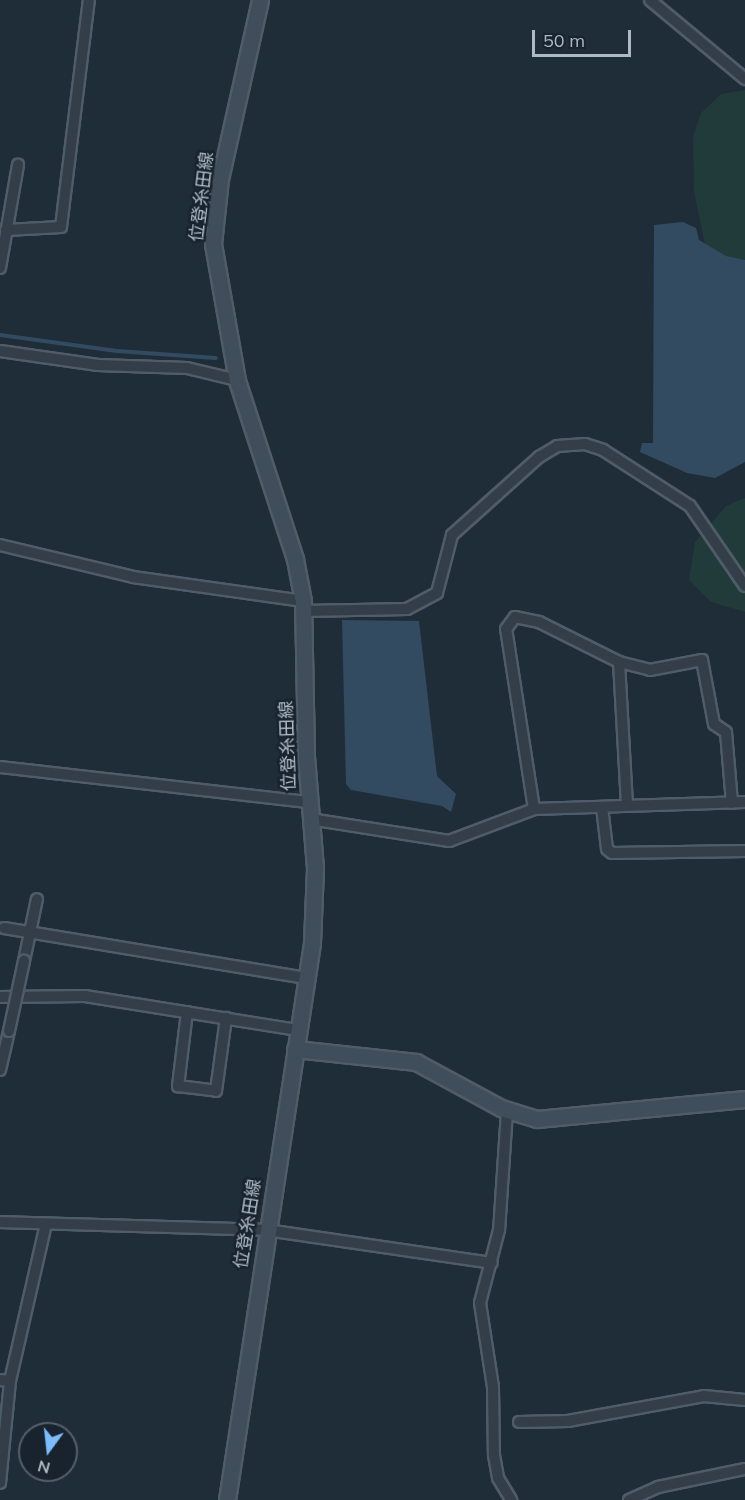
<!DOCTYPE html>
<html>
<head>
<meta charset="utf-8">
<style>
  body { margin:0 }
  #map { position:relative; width:745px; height:1500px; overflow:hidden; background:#1f2d39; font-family:Mulish,"Noto Sans JP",sans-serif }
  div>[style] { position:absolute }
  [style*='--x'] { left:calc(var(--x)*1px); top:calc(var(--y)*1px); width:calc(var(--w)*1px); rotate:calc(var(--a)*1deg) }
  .green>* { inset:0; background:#213a3a }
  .water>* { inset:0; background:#324b61 }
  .stream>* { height:4px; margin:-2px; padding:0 2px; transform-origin:2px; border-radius:2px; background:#324b61 }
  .roads { filter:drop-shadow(2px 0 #505c67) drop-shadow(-2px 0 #505c67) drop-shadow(0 2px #505c67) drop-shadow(0 -2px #505c67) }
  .street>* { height:10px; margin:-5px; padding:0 5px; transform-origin:5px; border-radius:5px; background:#333e49 }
  .secondary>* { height:15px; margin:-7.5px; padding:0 7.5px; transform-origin:7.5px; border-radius:7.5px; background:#404e5c }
  .bridges { filter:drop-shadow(2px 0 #505c67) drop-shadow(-2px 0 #505c67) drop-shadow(0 2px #505c67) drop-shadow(0 -2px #505c67) }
  .street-bridge>* { height:10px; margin:-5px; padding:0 5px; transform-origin:5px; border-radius:5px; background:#333e49 }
  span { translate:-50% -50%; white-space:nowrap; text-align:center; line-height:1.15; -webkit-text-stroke:5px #18232d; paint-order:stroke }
  .street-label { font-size:18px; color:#adb9c6 }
  .north { position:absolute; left:18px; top:1422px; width:60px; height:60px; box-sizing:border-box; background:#18232d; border:2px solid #545f6a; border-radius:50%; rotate:195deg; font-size:16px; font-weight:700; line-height:24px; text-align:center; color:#adb9c6 }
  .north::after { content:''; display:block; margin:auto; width:21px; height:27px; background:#7bbcfd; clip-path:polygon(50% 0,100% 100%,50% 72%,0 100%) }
  .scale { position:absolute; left:532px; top:30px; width:99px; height:27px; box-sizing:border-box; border:3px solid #adb9c6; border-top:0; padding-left:8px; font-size:18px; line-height:21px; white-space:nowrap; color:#adb9c6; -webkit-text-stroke:4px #18232d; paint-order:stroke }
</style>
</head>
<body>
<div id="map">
  <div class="green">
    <div style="clip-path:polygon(745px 90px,745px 288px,706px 250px,694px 191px,693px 137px,701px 113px,721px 94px)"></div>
    <div style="clip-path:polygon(745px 498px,745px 612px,711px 602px,689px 580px,695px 542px,726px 506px)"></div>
  </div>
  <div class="water">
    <div style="clip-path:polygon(683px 222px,696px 228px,699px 240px,726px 256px,745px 260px,745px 462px,715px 478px,687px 473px,640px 452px,642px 443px,653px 443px,654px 225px)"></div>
    <div style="clip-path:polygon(342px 620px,419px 621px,437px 776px,456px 794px,451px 812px,442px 806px,351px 790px,346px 784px)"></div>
  </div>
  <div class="stream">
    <div style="--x:0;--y:335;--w:118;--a:7.8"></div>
    <div style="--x:117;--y:351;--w:99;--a:4"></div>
  </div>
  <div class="roads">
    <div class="street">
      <div style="--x:650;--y:0;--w:124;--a:39.7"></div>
      <div style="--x:6;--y:230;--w:55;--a:-3.1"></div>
      <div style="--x:61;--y:227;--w:229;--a:-83"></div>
      <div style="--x:0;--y:268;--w:105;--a:-80.1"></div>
      <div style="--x:0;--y:351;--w:99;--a:8.1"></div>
      <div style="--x:98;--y:365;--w:89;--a:1.9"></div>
      <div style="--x:187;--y:368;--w:51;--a:13.5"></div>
      <div style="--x:0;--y:545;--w:137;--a:13.5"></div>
      <div style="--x:133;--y:577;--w:172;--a:8"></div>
      <div style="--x:303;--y:611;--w:104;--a:-1.1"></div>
      <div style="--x:407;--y:609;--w:34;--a:-28"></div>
      <div style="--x:437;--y:593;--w:60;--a:-75.5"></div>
      <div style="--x:452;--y:535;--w:117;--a:-41.9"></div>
      <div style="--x:539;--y:457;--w:21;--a:-31"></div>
      <div style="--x:557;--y:446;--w:28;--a:-4"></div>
      <div style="--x:585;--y:444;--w:19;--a:18"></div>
      <div style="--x:603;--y:450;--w:103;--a:32.8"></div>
      <div style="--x:690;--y:506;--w:97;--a:55.5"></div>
      <div style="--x:619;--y:662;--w:32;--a:14"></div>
      <div style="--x:650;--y:670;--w:53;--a:-10.9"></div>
      <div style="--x:702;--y:660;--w:65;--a:79.4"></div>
      <div style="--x:714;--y:724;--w:14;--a:34"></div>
      <div style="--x:726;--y:732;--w:71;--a:85.2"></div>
      <div style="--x:0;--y:767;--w:311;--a:6.5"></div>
      <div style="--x:602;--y:807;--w:42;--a:83.2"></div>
      <div style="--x:607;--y:849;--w:6;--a:39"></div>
      <div style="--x:612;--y:853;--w:133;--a:-0.9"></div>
      <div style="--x:534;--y:809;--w:182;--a:-98.8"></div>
      <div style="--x:506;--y:629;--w:15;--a:-53"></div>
      <div style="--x:515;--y:617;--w:25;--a:12"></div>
      <div style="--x:539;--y:622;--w:89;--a:26.6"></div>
      <div style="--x:619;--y:662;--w:144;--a:86.8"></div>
      <div style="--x:310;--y:819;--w:141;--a:9"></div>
      <div style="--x:449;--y:841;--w:91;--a:-20.6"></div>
      <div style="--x:534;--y:809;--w:211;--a:-1.9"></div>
      <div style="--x:4;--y:928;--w:306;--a:9.4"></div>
      <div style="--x:24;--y:961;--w:63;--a:-78.2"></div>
      <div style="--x:0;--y:997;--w:85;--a:-0.7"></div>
      <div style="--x:85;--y:996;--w:216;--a:9.1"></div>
      <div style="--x:187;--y:1012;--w:75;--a:96.9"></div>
      <div style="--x:178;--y:1086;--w:38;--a:7"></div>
      <div style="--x:216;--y:1091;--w:74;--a:-82.2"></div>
      <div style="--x:0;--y:1070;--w:40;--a:-77"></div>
      <div style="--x:507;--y:1111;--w:119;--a:93.8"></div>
      <div style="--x:499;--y:1230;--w:75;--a:104.6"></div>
      <div style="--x:480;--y:1303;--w:85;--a:81.2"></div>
      <div style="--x:493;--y:1387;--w:68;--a:89.2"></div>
      <div style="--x:494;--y:1455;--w:23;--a:80"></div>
      <div style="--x:498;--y:1478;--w:26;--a:59"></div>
      <div style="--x:0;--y:1222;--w:266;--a:1.7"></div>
      <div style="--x:266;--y:1230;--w:228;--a:8.3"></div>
      <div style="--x:0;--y:1380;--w:10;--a:6"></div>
      <div style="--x:10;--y:1381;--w:161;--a:-77.1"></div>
      <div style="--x:519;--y:1422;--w:49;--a:-1.2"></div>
      <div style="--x:568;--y:1421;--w:138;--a:-10.4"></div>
      <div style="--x:704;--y:1396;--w:41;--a:5.6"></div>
      <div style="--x:0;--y:1483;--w:102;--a:-84.4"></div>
      <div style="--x:629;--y:1500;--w:32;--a:-24"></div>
      <div style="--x:658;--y:1487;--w:89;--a:-11.7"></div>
    </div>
    <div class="secondary">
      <div style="--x:295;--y:1049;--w:122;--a:6.1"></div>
      <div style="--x:416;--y:1062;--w:97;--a:28.4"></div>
      <div style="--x:501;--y:1108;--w:38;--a:17"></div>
      <div style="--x:537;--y:1119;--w:209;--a:-5.5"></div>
      <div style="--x:227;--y:1500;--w:563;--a:-81.32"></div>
      <div style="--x:312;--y:943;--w:75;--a:-87.7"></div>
      <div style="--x:315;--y:868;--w:113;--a:-94.6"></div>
      <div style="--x:306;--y:755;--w:154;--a:-91.1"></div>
      <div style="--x:303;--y:601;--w:43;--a:-100.8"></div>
      <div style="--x:295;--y:559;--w:188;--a:-108"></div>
      <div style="--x:237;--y:380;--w:138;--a:-100"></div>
      <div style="--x:213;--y:244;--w:65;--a:-83.9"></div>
      <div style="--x:220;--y:179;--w:183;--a:-77.4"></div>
    </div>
  </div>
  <div class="bridges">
    <div class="street-bridge">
      <div style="--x:9;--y:1031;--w:72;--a:-77.9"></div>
    </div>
  </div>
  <div class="street-label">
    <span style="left:202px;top:197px;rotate:-83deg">位登糸田線</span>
    <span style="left:288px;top:746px;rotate:-92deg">位登糸田線</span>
    <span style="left:248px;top:1224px;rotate:-81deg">位登糸田線</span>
  </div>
  <div class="north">N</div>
  <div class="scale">50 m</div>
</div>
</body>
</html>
